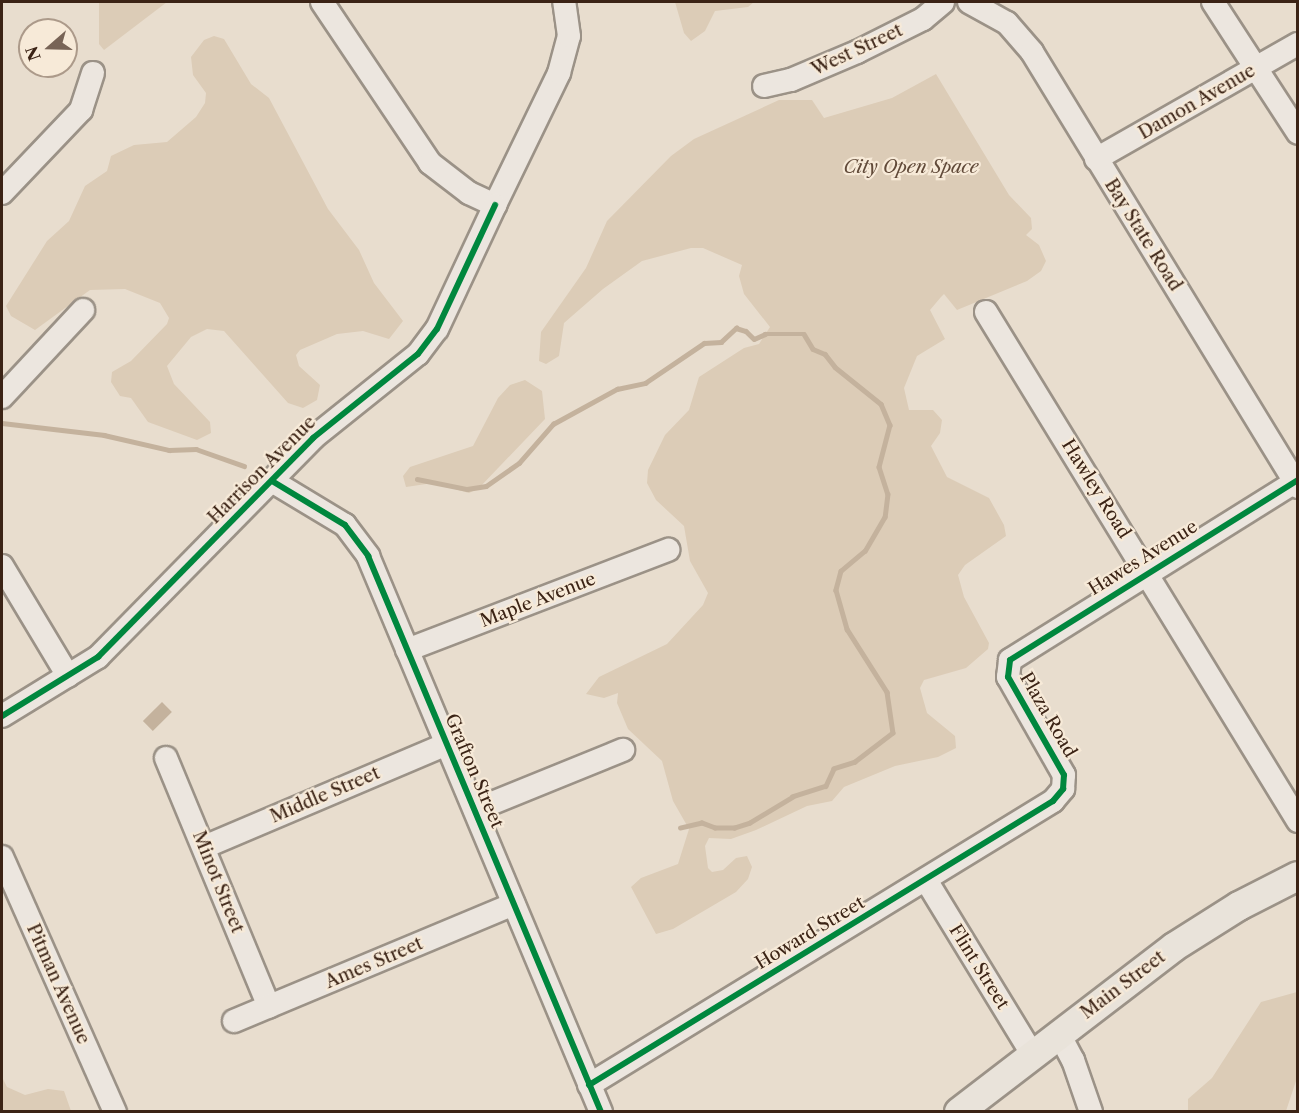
<!DOCTYPE html>
<html>
<head>
<meta charset="utf-8">
<style>
  body { margin:0 }
  #map { position:relative; width:1299px; height:1113px; overflow:hidden; background:#e8ddce; font-family:"Libre Caslon Text",serif }
  div>[style] { position:absolute }
  [style*='--x'] { left:calc(var(--x)*1px); top:calc(var(--y)*1px); width:calc(var(--w)*1px); rotate:calc(var(--a)*1deg) }
  .green>* { inset:0; background:#dcccb7 }
  .water>* { inset:0; background:#c4b29d; transform-origin:0 0 }
  .stream>* { height:4.5px; margin:-2.25px; padding:0 2.25px; transform-origin:2.25px; border-radius:2.25px; background:#c4b29d }
  .roads { filter:drop-shadow(2px 0 #9b9287) drop-shadow(-2px 0 #9b9287) drop-shadow(0 2px #9b9287) drop-shadow(0 -2px #9b9287) }
  .minor>* { height:22px; margin:-11px; padding:0 11px; transform-origin:11px; border-radius:11px; background:#ece6df }
  .major>* { height:28px; margin:-14px; padding:0 14px; transform-origin:14px; border-radius:14px; background:#e9e3da }
  .cycleway>* { height:6px; margin:-3px; padding:0 3px; transform-origin:3px; border-radius:3px; background:#00873e }
  span { translate:-50% -50%; white-space:nowrap; text-align:center; line-height:1.15; -webkit-text-stroke:4.5px #f7ead8; paint-order:stroke }
  .street-label { font-size:18px; color:#3b2315 }
  .park-label { font-size:18px; color:#614a39; font-style:italic }
  .frame { position:absolute; inset:0; border:3px solid #3b2315; pointer-events:none }
  .north { position:absolute; left:18px; top:18px; width:60px; height:60px; box-sizing:border-box; background:#f7ead8; border:2px solid #ac9a8a; border-radius:50%; rotate:250deg; font-size:16px; font-weight:700; line-height:24px; text-align:center; color:#3b2315 }
  .north::after { content:''; display:block; margin:auto; width:21px; height:27px; background:#786456; clip-path:polygon(50% 0,100% 100%,50% 72%,0 100%) }
</style>
</head>
<body>
<div id="map">
  <div class="green">
    <div style="clip-path:polygon(99px 2px,167px 2px,104px 50px,99px 44px)"></div>
    <div style="clip-path:polygon(675px 2px,754px 2px,748px 7px,715px 11px,705px 31px,691px 41px,684px 33px)"></div>
    <div style="clip-path:polygon(214px 36px,224px 39px,251px 84px,269px 98px,328px 209px,359px 250px,374px 283px,403px 321px,389px 339px,363px 331px,337px 334px,300px 350px,296px 355px,299px 366px,320px 385px,317px 400px,303px 408px,288px 403px,224px 331px,207px 329px,191px 337px,167px 366px,174px 384px,210px 422px,211px 433px,197px 440px,148px 422px,131px 398px,120px 396px,111px 382px,112px 372px,131px 361px,167px 324px,169px 318px,160px 303px,125px 289px,90px 290px,35px 330px,11px 316px,6px 306px,47px 241px,69px 221px,85px 186px,107px 171px,111px 156px,134px 145px,167px 142px,196px 117px,205px 103px,206px 93px,193px 75px,191px 57px,204px 40px)"></div>
    <div style="clip-path:polygon(936px 74px,1009px 195px,1031px 218px,1032px 229px,1026px 235px,1039px 245px,1046px 261px,1041px 271px,1027px 281px,957px 310px,944px 294px,941px 297px,930px 310px,945px 339px,917px 356px,904px 388px,909px 410px,933px 410px,942px 420px,940px 433px,931px 446px,947px 477px,989px 498px,1004px 525px,1006px 536px,965px 565px,958px 575px,964px 597px,989px 643px,988px 649px,966px 668px,924px 680px,920px 688px,927px 713px,955px 736px,956px 748px,938px 757px,895px 766px,844px 787px,832px 801px,807px 806px,756px 830px,731px 839px,709px 838px,705px 846px,708px 868px,712px 872px,723px 870px,736px 858px,747px 856px,752px 867px,748px 879px,736px 892px,673px 929px,656px 934px,631px 887px,641px 878px,678px 864px,689px 829px,673px 801px,662px 761px,628px 729px,617px 703px,618px 693px,604px 698px,586px 694px,599px 677px,667px 644px,703px 605px,708px 593px,690px 561px,684px 526px,656px 500px,647px 483px,648px 470px,665px 435px,689px 410px,699px 377px,744px 348px,759px 344px,770px 327px,744px 294px,739px 276px,742px 265px,703px 248px,691px 248px,642px 261px,603px 289px,564px 323px,559px 356px,546px 364px,539px 361px,541px 332px,586px 268px,607px 221px,671px 156px,694px 139px,779px 100px,812px 100px,824px 118px,892px 98px)"></div>
    <div style="clip-path:polygon(525px 380px,542px 391px,545px 419px,479px 488px,469px 493px,433px 483px,406px 487px,403px 476px,410px 467px,473px 446px,498px 398px,510px 385px)"></div>
    <div style="clip-path:polygon(1297px 992px,1297px 1078px,1286px 1111px,1188px 1111px,1188px 1099px,1212px 1078px,1261px 1002px)"></div>
    <div style="clip-path:polygon(2px 1077px,7px 1087px,25px 1095px,48px 1089px,64px 1091px,71px 1111px,2px 1111px)"></div>
  </div>
  <div class="water">
    <div style="left:162px;top:702px;width:14px;height:27px;rotate:45deg"></div>
  </div>
  <div class="stream">
    <div style="--x:2;--y:423;--w:103;--a:6.7"></div>
    <div style="--x:104;--y:435;--w:67;--a:13"></div>
    <div style="--x:169;--y:450;--w:27;--a:-2"></div>
    <div style="--x:196;--y:449;--w:51;--a:19.5"></div>
    <div style="--x:417;--y:479;--w:51;--a:11.3"></div>
    <div style="--x:467;--y:489;--w:19;--a:-9"></div>
    <div style="--x:486;--y:486;--w:40;--a:-34.9"></div>
    <div style="--x:519;--y:463;--w:52;--a:-48.9"></div>
    <div style="--x:553;--y:424;--w:73;--a:-28.7"></div>
    <div style="--x:617;--y:389;--w:29;--a:-12"></div>
    <div style="--x:645;--y:383;--w:71;--a:-34.1"></div>
    <div style="--x:704;--y:343;--w:17;--a:-3"></div>
    <div style="--x:721;--y:342;--w:21;--a:-43"></div>
    <div style="--x:736;--y:328;--w:10;--a:17"></div>
    <div style="--x:746;--y:331;--w:11;--a:45"></div>
    <div style="--x:754;--y:339;--w:12;--a:-24"></div>
    <div style="--x:765;--y:334;--w:39;--a:0"></div>
    <div style="--x:804;--y:334;--w:17;--a:59"></div>
    <div style="--x:813;--y:349;--w:13;--a:23"></div>
    <div style="--x:825;--y:354;--w:16;--a:52"></div>
    <div style="--x:835;--y:367;--w:59;--a:38.8"></div>
    <div style="--x:881;--y:404;--w:23;--a:67"></div>
    <div style="--x:890;--y:425;--w:43;--a:104.7"></div>
    <div style="--x:879;--y:467;--w:28;--a:72"></div>
    <div style="--x:888;--y:494;--w:23;--a:97"></div>
    <div style="--x:885;--y:517;--w:39;--a:120"></div>
    <div style="--x:865;--y:551;--w:31;--a:140"></div>
    <div style="--x:841;--y:571;--w:20;--a:105"></div>
    <div style="--x:836;--y:590;--w:41;--a:74.2"></div>
    <div style="--x:847;--y:629;--w:75;--a:57.6"></div>
    <div style="--x:887;--y:692;--w:41;--a:81.7"></div>
    <div style="--x:893;--y:733;--w:48;--a:142.7"></div>
    <div style="--x:855;--y:762;--w:22;--a:162"></div>
    <div style="--x:834;--y:769;--w:19;--a:115"></div>
    <div style="--x:826;--y:786;--w:35;--a:162"></div>
    <div style="--x:793;--y:797;--w:50;--a:148.8"></div>
    <div style="--x:750;--y:823;--w:16;--a:162"></div>
    <div style="--x:735;--y:828;--w:20;--a:180"></div>
    <div style="--x:715;--y:828;--w:14;--a:-159"></div>
    <div style="--x:702;--y:823;--w:22;--a:167"></div>
  </div>
  <div class="roads">
    <div class="minor">
      <div style="--x:322;--y:2;--w:194;--a:56.1"></div>
      <div style="--x:430;--y:163;--w:49;--a:37.6"></div>
      <div style="--x:469;--y:193;--w:29;--a:25"></div>
      <div style="--x:495;--y:205;--w:147;--a:-64.1"></div>
      <div style="--x:559;--y:73;--w:38;--a:-75"></div>
      <div style="--x:569;--y:36;--w:34;--a:-98"></div>
      <div style="--x:969;--y:2;--w:43;--a:28.9"></div>
      <div style="--x:1007;--y:23;--w:38;--a:49"></div>
      <div style="--x:1032;--y:52;--w:510;--a:58.55"></div>
      <div style="--x:1213;--y:2;--w:156;--a:57"></div>
      <div style="--x:764;--y:86;--w:28;--a:-13"></div>
      <div style="--x:791;--y:80;--w:72;--a:-23"></div>
      <div style="--x:857;--y:52;--w:74;--a:-26.6"></div>
      <div style="--x:923;--y:19;--w:26;--a:-40"></div>
      <div style="--x:1096;--y:159;--w:232;--a:-29.7"></div>
      <div style="--x:2;--y:193;--w:115;--a:-46.4"></div>
      <div style="--x:81;--y:110;--w:39;--a:-72"></div>
      <div style="--x:986;--y:312;--w:597;--a:58.49"></div>
      <div style="--x:2;--y:397;--w:119;--a:-47"></div>
      <div style="--x:272;--y:481;--w:85;--a:31.1"></div>
      <div style="--x:345;--y:525;--w:39;--a:53"></div>
      <div style="--x:368;--y:556;--w:603;--a:67.26"></div>
      <div style="--x:2;--y:566;--w:128;--a:59"></div>
      <div style="--x:407;--y:650;--w:280;--a:-21"></div>
      <div style="--x:2;--y:716;--w:113;--a:-31.6"></div>
      <div style="--x:98;--y:657;--w:307;--a:-45.5"></div>
      <div style="--x:313;--y:438;--w:134;--a:-38.7"></div>
      <div style="--x:418;--y:354;--w:31;--a:-53"></div>
      <div style="--x:437;--y:329;--w:137;--a:-64.9"></div>
      <div style="--x:166;--y:758;--w:269;--a:67.5"></div>
      <div style="--x:475;--y:810;--w:160;--a:-22.1"></div>
      <div style="--x:204;--y:847;--w:264;--a:-23"></div>
      <div style="--x:2;--y:857;--w:279;--a:66.1"></div>
      <div style="--x:926;--y:880;--w:205;--a:58.6"></div>
      <div style="--x:234;--y:1021;--w:303;--a:-22.7"></div>
      <div style="--x:1059;--y:1034;--w:30;--a:62"></div>
      <div style="--x:1073;--y:1060;--w:55;--a:70.9"></div>
      <div style="--x:589;--y:1085;--w:544;--a:-31.47"></div>
      <div style="--x:1053;--y:801;--w:16;--a:-50"></div>
      <div style="--x:1063;--y:789;--w:14;--a:-86"></div>
      <div style="--x:1064;--y:775;--w:113;--a:-119.7"></div>
      <div style="--x:1008;--y:677;--w:17;--a:-83"></div>
      <div style="--x:1010;--y:660;--w:340;--a:-32"></div>
    </div>
    <div class="major">
      <div style="--x:959;--y:1112;--w:271;--a:-37.5"></div>
      <div style="--x:1174;--y:947;--w:77;--a:-32.2"></div>
      <div style="--x:1239;--y:906;--w:66;--a:-27"></div>
    </div>
  </div>
  <div class="cycleway">
    <div style="--x:272;--y:481;--w:85;--a:31.1"></div>
    <div style="--x:345;--y:525;--w:39;--a:53"></div>
    <div style="--x:368;--y:556;--w:603;--a:67.26"></div>
    <div style="--x:2;--y:716;--w:113;--a:-31.6"></div>
    <div style="--x:98;--y:657;--w:307;--a:-45.5"></div>
    <div style="--x:313;--y:438;--w:134;--a:-38.7"></div>
    <div style="--x:418;--y:354;--w:31;--a:-53"></div>
    <div style="--x:437;--y:329;--w:137;--a:-64.9"></div>
    <div style="--x:589;--y:1085;--w:544;--a:-31.47"></div>
    <div style="--x:1053;--y:801;--w:16;--a:-50"></div>
    <div style="--x:1063;--y:789;--w:14;--a:-86"></div>
    <div style="--x:1064;--y:775;--w:113;--a:-119.7"></div>
    <div style="--x:1008;--y:677;--w:17;--a:-83"></div>
    <div style="--x:1010;--y:660;--w:340;--a:-32"></div>
  </div>
  <div class="street-label">
    <span style="left:857px;top:50px;rotate:-25deg">West Street</span>
    <span style="left:1197px;top:102px;rotate:-30deg">Damon Avenue</span>
    <span style="left:1143px;top:235px;rotate:58deg">Bay State Road</span>
    <span style="left:262px;top:470px;rotate:-45deg">Harrison Avenue</span>
    <span style="left:1096px;top:489px;rotate:58deg">Hawley Road</span>
    <span style="left:1143px;top:558px;rotate:-32deg">Hawes Avenue</span>
    <span style="left:538px;top:600px;rotate:-21deg">Maple Avenue</span>
    <span style="left:1048px;top:715px;rotate:60deg">Plaza Road</span>
    <span style="left:474px;top:771px;rotate:67deg">Grafton Street</span>
    <span style="left:325px;top:795px;rotate:-23deg">Middle Street</span>
    <span style="left:218px;top:882px;rotate:68deg">Minot Street</span>
    <span style="left:810px;top:933px;rotate:-31deg">Howard Street</span>
    <span style="left:374px;top:963px;rotate:-23deg">Ames Street</span>
    <span style="left:979px;top:967px;rotate:58deg">Flint Street</span>
    <span style="left:58px;top:984px;rotate:66deg">Pitman Avenue</span>
    <span style="left:1123px;top:985px;rotate:-37deg">Main Street</span>
  </div>
  <div class="park-label">
    <span style="left:911px;top:167px">City Open Space</span>
  </div>
  <div class="frame"></div>
  <div class="north">N</div>
</div>
</body>
</html>
